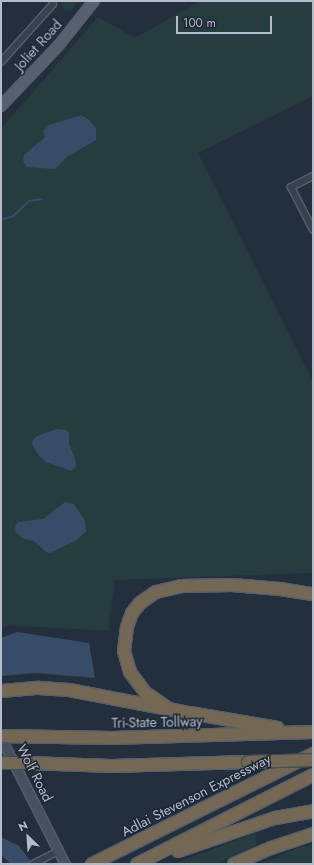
<!DOCTYPE html>
<html>
<head>
<meta charset="utf-8">
<style>
  body { margin:0 }
  #map { position:relative; width:314px; height:865px; overflow:hidden; background:#242f3e; font-family:Jost,sans-serif }
  div>[style] { position:absolute }
  [style*='--x'] { left:calc(var(--x)*1px); top:calc(var(--y)*1px); width:calc(var(--w)*1px); rotate:calc(var(--a)*1deg) }
  .green>* { inset:0; background:#263c3f }
  .water>* { inset:0; background:#394c67 }
  .stream>* { height:2px; margin:-1px; padding:0 1px; transform-origin:1px; border-radius:1px; background:#394c67 }
  .roads { filter:drop-shadow(1px 0 #565f6c) drop-shadow(-1px 0 #565f6c) drop-shadow(0 1px #565f6c) drop-shadow(0 -1px #565f6c) }
  .street>* { height:6px; margin:-3px; padding:0 3px; transform-origin:3px; border-radius:3px; background:#38414e }
  .secondary>* { height:9px; margin:-4.5px; padding:0 4.5px; transform-origin:4.5px; border-radius:4.5px; background:#465061 }
  .primary>* { height:10px; margin:-5px; padding:0 5px; transform-origin:5px; border-radius:5px; background:#56606e }
  .highway>* { height:12px; margin:-6px; padding:0 6px; transform-origin:6px; border-radius:6px; background:#746855 }
  .bridges { filter:drop-shadow(1px 0 #434c59) drop-shadow(-1px 0 #434c59) drop-shadow(0 1px #434c59) drop-shadow(0 -1px #434c59) }
  .highway-bridge>* { height:12px; margin:-6px; padding:0 6px; transform-origin:6px; border-radius:6px; background:#746855 }
  span { translate:-50% -50%; white-space:nowrap; text-align:center; line-height:1.15; -webkit-text-stroke:3px #1d2633; paint-order:stroke }
  .street-label { font-size:14px; color:#b4bcc9 }
  .frame { position:absolute; inset:0; border:2px solid #b4bcc9; pointer-events:none }
  .north { position:absolute; left:8px; top:817px; width:40px; height:40px; -webkit-text-stroke:3px #1d2633; paint-order:stroke; rotate:335deg; font-size:11px; font-weight:700; line-height:16px; text-align:center; color:#b4bcc9 }
  .north::after { content:''; display:block; margin:auto; width:14px; height:18px; background:#b4bcc9; clip-path:polygon(50% 0,100% 100%,50% 72%,0 100%) }
  .scale { position:absolute; left:176px; top:16px; width:96px; height:18px; box-sizing:border-box; border:2px solid #b4bcc9; border-top:0; padding-left:5px; font-size:12px; line-height:14px; white-space:nowrap; color:#b4bcc9; -webkit-text-stroke:3px #1d2633; paint-order:stroke }
</style>
</head>
<body>
<div id="map">
  <div class="green">
    <div style="clip-path:polygon(60px 1px,78px 1px,72px 10px,65px 10px)"></div>
    <div style="clip-path:polygon(200px 1px,313px 1px,313px 96px,198px 153px,313px 381px,313px 573px,115px 580px,108px 631px,8px 625px,1px 628px,1px 129px,98px 17px,135px 38px)"></div>
    <div style="clip-path:polygon(256px 833px,256px 846px,215px 864px,173px 864px)"></div>
    <div style="clip-path:polygon(313px 845px,313px 864px,261px 864px,300px 847px)"></div>
  </div>
  <div class="water">
    <div style="clip-path:polygon(81px 115px,88px 119px,96px 128px,96px 140px,67px 157px,55px 169px,26px 167px,23px 160px,24px 155px,43px 139px,45px 137px,43px 131px,49px 125px)"></div>
    <div style="clip-path:polygon(57px 429px,66px 430px,69px 433px,69px 444px,75px 458px,76px 466px,72px 471px,46px 462px,39px 456px,32px 444px,33px 440px,37px 436px)"></div>
    <div style="clip-path:polygon(65px 502px,74px 504px,85px 521px,86px 532px,75px 541px,50px 553px,46px 552px,34px 541px,24px 539px,16px 533px,15px 526px,18px 522px,43px 519px)"></div>
    <div style="clip-path:polygon(17px 632px,89px 643px,95px 678px,36px 673px,1px 676px,1px 638px)"></div>
    <div style="clip-path:polygon(1px 837px,19px 846px,33px 864px,11px 864px,1px 855px)"></div>
  </div>
  <div class="stream">
    <div style="--x:1;--y:220;--w:13;--a:-18"></div>
    <div style="--x:13;--y:216;--w:22;--a:-43"></div>
    <div style="--x:29;--y:201;--w:13;--a:-9"></div>
  </div>
  <div class="roads">
    <div class="street">
      <div style="--x:1;--y:62;--w:78;--a:-48.1"></div>
      <div style="--x:313;--y:176;--w:25;--a:153"></div>
      <div style="--x:291;--y:187;--w:48;--a:62.9"></div>
      <div style="--x:33;--y:864;--w:29;--a:-27"></div>
    </div>
    <div class="secondary">
      <div style="--x:1;--y:738;--w:141;--a:63.1"></div>
    </div>
    <div class="primary">
      <div style="--x:1;--y:106;--w:84;--a:-46.4"></div>
      <div style="--x:59;--y:45;--w:56;--a:-51.5"></div>
    </div>
    <div class="highway">
      <div style="--x:1;--y:691;--w:38;--a:-5"></div>
      <div style="--x:39;--y:688;--w:30;--a:4"></div>
      <div style="--x:69;--y:690;--w:123;--a:10.8"></div>
      <div style="--x:190;--y:713;--w:89;--a:9.7"></div>
      <div style="--x:169;--y:709;--w:29;--a:-145"></div>
      <div style="--x:145;--y:692;--w:25;--a:-127"></div>
      <div style="--x:130;--y:672;--w:22;--a:-106"></div>
      <div style="--x:124;--y:651;--w:24;--a:-83"></div>
      <div style="--x:127;--y:627;--w:15;--a:-70"></div>
      <div style="--x:132;--y:613;--w:13;--a:-51"></div>
      <div style="--x:140;--y:603;--w:19;--a:-35"></div>
      <div style="--x:156;--y:592;--w:26;--a:-13"></div>
      <div style="--x:181;--y:586;--w:51;--a:-1.1"></div>
      <div style="--x:232;--y:585;--w:48;--a:4.8"></div>
      <div style="--x:280;--y:589;--w:33;--a:9"></div>
      <div style="--x:1;--y:736;--w:111;--a:1"></div>
      <div style="--x:112;--y:738;--w:201;--a:-1.7"></div>
      <div style="--x:27;--y:763;--w:85;--a:2"></div>
      <div style="--x:112;--y:766;--w:136;--a:-1.7"></div>
      <div style="--x:178;--y:851;--w:102;--a:-18.8"></div>
      <div style="--x:275;--y:818;--w:39;--a:-10"></div>
      <div style="--x:92;--y:864;--w:247;--a:-26.5"></div>
      <div style="--x:137;--y:864;--w:197;--a:-26.8"></div>
      <div style="--x:234;--y:864;--w:40;--a:-23.4"></div>
      <div style="--x:271;--y:848;--w:44;--a:-18.4"></div>
    </div>
  </div>
  <div class="bridges">
    <div class="highway-bridge">
      <div style="--x:248;--y:762;--w:65;--a:-1.8"></div>
      <div style="--x:3;--y:763;--w:24;--a:0"></div>
    </div>
  </div>
  <div class="street-label">
    <span style="left:38px;top:45px;rotate:-48deg">Joliet Road</span>
    <span style="left:157px;top:722px;rotate:-1deg">Tri-State Tollway</span>
    <span style="left:35px;top:773px;rotate:63deg">Wolf Road</span>
    <span style="left:196px;top:795px;rotate:-27deg">Adlai Stevenson Expressway</span>
  </div>
  <div class="frame"></div>
  <div class="north">N</div>
  <div class="scale">100 m</div>
</div>
</body>
</html>
